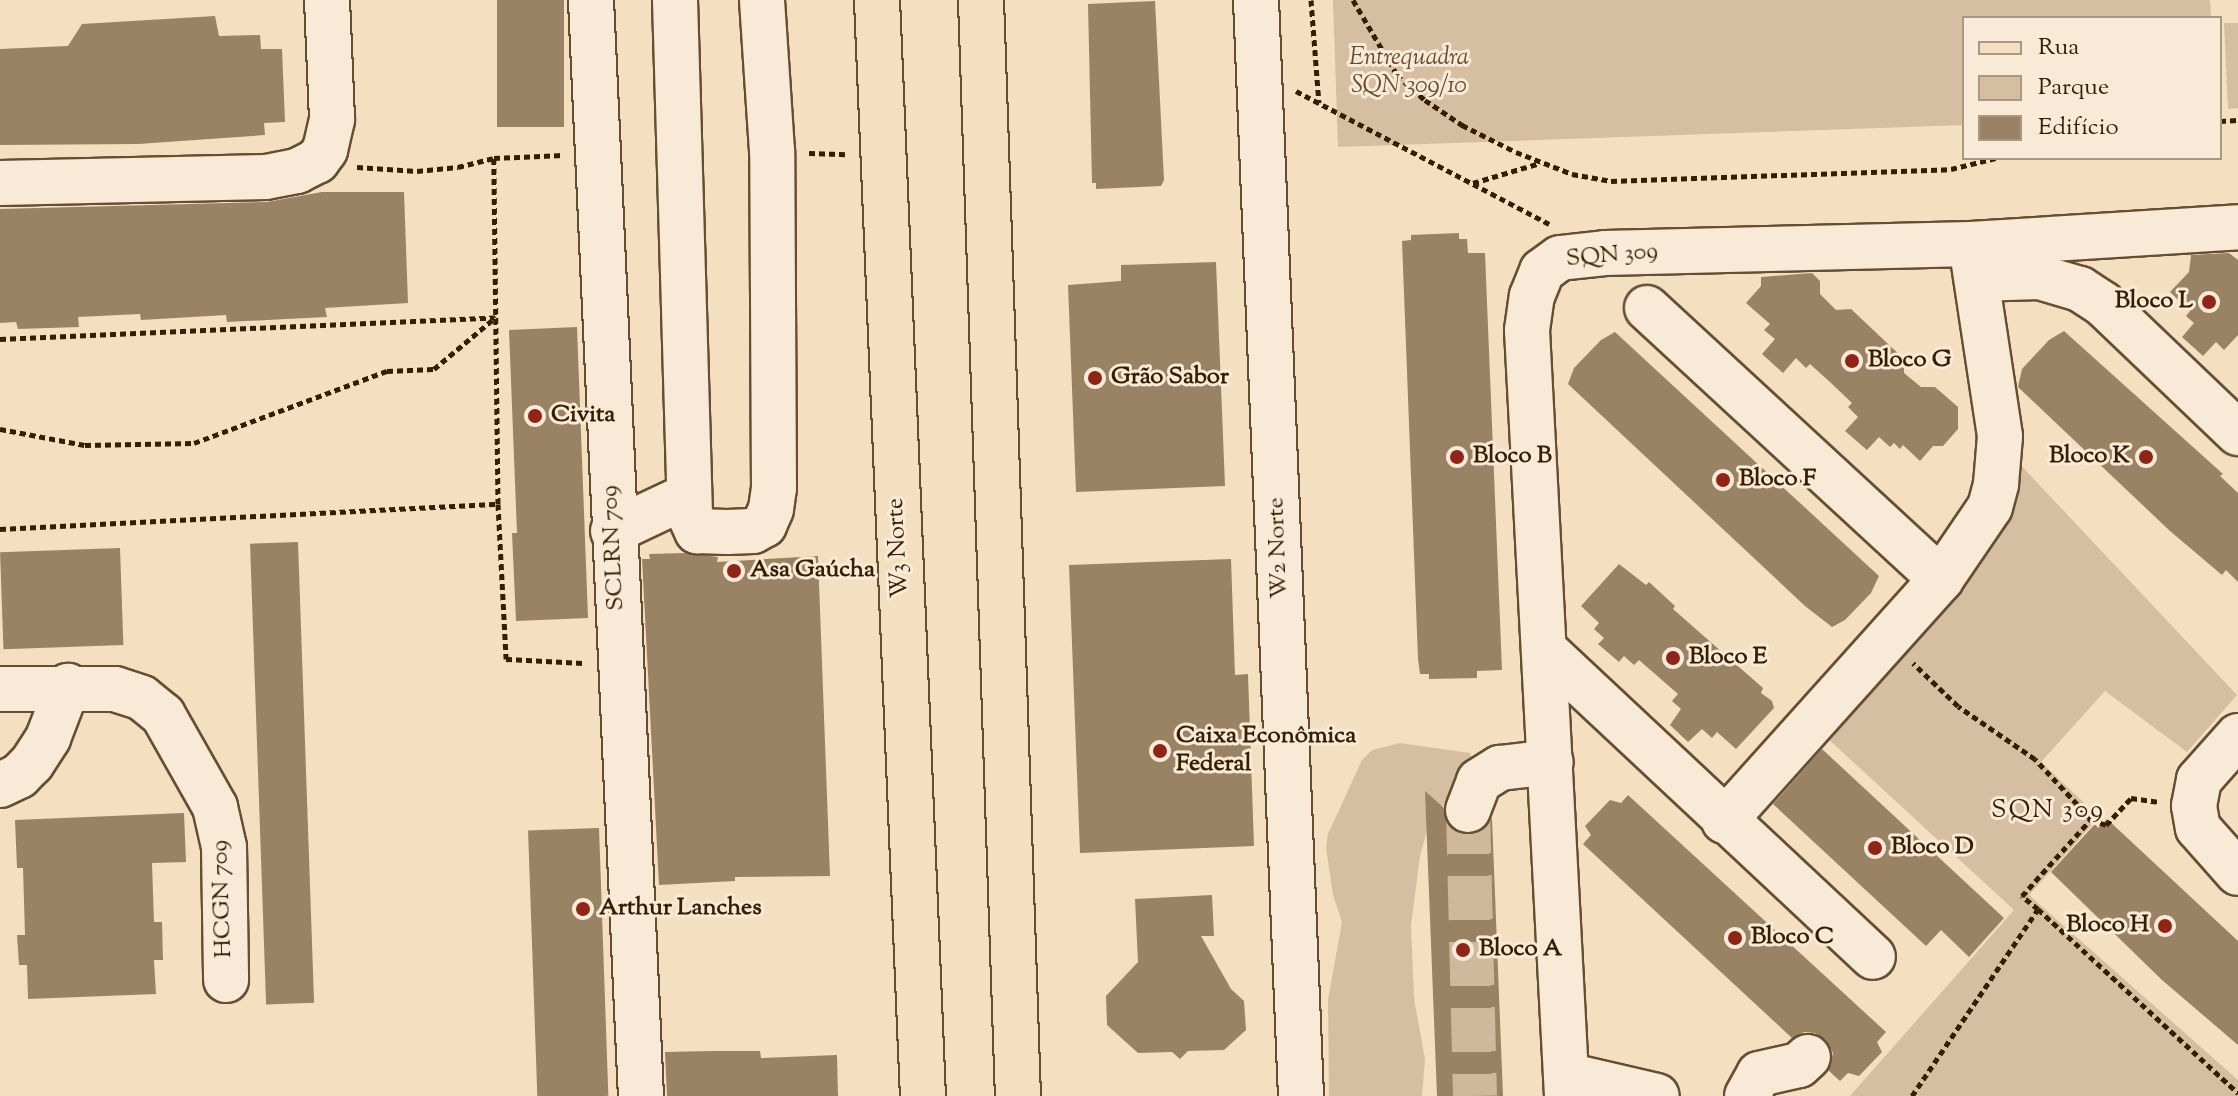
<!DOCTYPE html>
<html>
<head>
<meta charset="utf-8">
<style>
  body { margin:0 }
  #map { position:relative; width:2238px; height:1096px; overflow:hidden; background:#f5dfc1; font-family:"Sorts Mill Goudy",serif }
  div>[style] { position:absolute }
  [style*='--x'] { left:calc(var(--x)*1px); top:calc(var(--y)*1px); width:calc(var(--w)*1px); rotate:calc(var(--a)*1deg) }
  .green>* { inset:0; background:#d5bea1 }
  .building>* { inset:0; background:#9a8265; transform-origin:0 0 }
  .minor-tunnel>* { height:44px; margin-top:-22px; transform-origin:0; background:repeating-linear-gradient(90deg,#cfb89b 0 44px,transparent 0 66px) }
  .path>* { height:5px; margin-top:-2.5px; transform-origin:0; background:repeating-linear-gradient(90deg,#371d02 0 6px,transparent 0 10px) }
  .roads { filter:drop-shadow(2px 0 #664e32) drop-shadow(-2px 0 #664e32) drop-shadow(0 2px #664e32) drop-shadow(0 -2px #664e32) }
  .minor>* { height:44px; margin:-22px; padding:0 22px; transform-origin:22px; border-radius:22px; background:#f8ead7 }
  .major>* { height:44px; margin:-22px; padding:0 22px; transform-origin:22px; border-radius:22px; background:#f5dfc1 }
  .dots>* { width:22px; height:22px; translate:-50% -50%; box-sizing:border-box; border:4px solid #f8ead7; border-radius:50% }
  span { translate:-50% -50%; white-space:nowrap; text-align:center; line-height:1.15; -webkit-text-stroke:6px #f8ead7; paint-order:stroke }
  .park-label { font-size:24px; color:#664d32; font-style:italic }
  .street-label { font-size:24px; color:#371d02 }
  .poi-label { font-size:24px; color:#371d02; font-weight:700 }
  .right { translate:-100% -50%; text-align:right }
  .left { translate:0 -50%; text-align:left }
  .neighbourhood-label { font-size:26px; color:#371d02; letter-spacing:2px }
  .legend { position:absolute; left:1962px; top:16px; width:260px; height:144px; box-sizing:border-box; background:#f8ead7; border:2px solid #ab9882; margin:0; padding:10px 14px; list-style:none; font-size:24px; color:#371d02 }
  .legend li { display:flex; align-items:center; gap:16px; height:40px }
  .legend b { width:40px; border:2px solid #ab9882 }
</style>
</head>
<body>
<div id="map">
  <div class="green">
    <div style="clip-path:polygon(1333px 0,2210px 0,2211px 18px,1964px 18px,1964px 125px,1338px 147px)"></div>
    <div style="clip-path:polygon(2224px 23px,2238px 23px,2238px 108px,2228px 109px)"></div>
    <div style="clip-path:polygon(2014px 458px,2237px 695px,2187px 752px,2105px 691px,2041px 762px,2099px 817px,2029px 895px,2238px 1080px,2238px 1096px,1850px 1096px,2014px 910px,1813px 725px)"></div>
    <div style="clip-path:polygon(1400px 743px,1470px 753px,1474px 765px,1471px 779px,1449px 796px,1427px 830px,1420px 856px,1411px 925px,1414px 999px,1425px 1059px,1422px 1096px,1329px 1096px,1328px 1000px,1342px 922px,1333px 895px,1326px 847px,1328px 834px,1362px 760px,1372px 750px)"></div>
  </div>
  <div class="building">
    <div style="left:497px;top:0;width:67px;height:127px"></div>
    <div style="clip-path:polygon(1155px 1px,1164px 180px,1161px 186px,1096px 189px,1096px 183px,1092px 183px,1088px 4px)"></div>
    <div style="clip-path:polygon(215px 16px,219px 36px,260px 35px,261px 49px,282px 49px,285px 122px,264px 123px,265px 135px,138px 144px,0 145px,0 49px,68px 46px,82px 24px)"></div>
    <div style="clip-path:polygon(322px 192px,404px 192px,408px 303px,325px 308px,327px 317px,286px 319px,227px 322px,226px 315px,141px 320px,140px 314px,78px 317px,79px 327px,18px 329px,16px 322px,0 323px,0 209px,267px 202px)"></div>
    <div style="clip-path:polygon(1459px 233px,1459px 239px,1467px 239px,1468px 253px,1485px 253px,1502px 670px,1477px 671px,1477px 678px,1429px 679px,1429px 674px,1420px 674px,1418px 659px,1402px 241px,1411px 240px,1411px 235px)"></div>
    <div style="clip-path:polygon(2229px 253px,2238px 260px,2238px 335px,2224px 350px,2216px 342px,2203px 356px,2182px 337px,2194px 323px,2186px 316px,2190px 311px,2170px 292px,2189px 272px,2191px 255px)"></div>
    <div style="clip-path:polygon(1216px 262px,1225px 486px,1076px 492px,1068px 285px,1121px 281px,1121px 265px)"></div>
    <div style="clip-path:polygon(1812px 273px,1820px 281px,1820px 294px,1836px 310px,1851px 309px,1904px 359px,1904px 373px,1921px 387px,1935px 387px,1958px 407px,1958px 429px,1943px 446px,1933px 446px,1920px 461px,1903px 445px,1900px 449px,1894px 443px,1890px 447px,1879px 437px,1867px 450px,1845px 431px,1858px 417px,1848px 407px,1852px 403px,1831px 383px,1810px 364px,1806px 368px,1796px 358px,1783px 373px,1762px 354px,1775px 339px,1764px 330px,1770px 324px,1746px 303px,1761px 286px,1761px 277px)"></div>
    <div style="clip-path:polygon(577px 327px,588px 618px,516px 621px,512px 533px,517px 533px,509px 330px)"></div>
    <div style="clip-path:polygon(2064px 331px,2223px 474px,2220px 476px,2238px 493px,2238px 582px,2226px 570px,2222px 575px,2170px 531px,2018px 387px,2022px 369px,2049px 340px)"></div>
    <div style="clip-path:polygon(1615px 332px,1879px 576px,1871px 593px,1845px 620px,1832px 627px,1805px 606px,1568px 384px,1574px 368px,1601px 340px)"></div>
    <div style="left:298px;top:542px;width:461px;height:48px;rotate:88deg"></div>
    <div style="left:120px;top:548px;width:97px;height:120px;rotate:88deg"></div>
    <div style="clip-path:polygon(686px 553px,718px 557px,717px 562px,818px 556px,830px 876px,735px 877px,735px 881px,659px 885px,642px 559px,650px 559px,649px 554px)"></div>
    <div style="clip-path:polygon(1231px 559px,1235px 675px,1248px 674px,1254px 846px,1080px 853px,1069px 565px)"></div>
    <div style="clip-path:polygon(1619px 564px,1646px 585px,1649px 582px,1675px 606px,1673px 609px,1763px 688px,1761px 693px,1772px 701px,1774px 708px,1736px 749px,1717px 732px,1712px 738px,1702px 729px,1688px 742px,1670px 725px,1681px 709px,1672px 701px,1678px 694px,1639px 660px,1634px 665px,1624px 656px,1619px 662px,1598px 644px,1604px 638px,1594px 629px,1599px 623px,1581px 606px)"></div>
    <div style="clip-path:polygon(1822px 749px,2004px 918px,1969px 957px,1941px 930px,1926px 946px,1773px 804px)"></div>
    <div style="clip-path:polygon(1425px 791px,1444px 808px,1448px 825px,1458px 833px,1471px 835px,1483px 830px,1492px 818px,1503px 1096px,1437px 1096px)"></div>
    <div style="clip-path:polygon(1628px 795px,1886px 1032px,1877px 1042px,1882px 1052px,1859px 1076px,1848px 1073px,1840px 1081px,1828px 1070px,1833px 1053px,1826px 1040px,1815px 1033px,1804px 1032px,1792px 1038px,1583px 844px,1591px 835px,1585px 826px,1610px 800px,1621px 803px)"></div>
    <div style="clip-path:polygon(184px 813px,186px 862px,152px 863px,154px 922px,162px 922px,163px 960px,154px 960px,156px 994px,28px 999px,27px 965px,19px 965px,17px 935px,25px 935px,23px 868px,17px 868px,15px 820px)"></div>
    <div style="clip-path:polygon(2107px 819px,2238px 941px,2238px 1045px,2162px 980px,2051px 872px,2095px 824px,2098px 828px)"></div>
    <div style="left:599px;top:828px;width:268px;height:71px;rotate:88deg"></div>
    <div style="clip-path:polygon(1212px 895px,1214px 936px,1201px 936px,1231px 989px,1244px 1001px,1246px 1030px,1224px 1050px,1188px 1051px,1180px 1059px,1172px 1052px,1138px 1053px,1107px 1025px,1106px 996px,1138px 962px,1135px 899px)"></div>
    <div style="clip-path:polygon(712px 1051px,760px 1051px,761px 1058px,837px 1055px,838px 1096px,667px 1096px,665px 1052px)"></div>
  </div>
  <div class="minor-tunnel">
    <div style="--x:1468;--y:810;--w:286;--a:88.6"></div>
  </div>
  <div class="path">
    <div style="--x:1311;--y:0;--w:103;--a:85.6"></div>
    <div style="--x:1353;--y:0;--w:87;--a:59.6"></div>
    <div style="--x:1397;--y:75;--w:38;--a:42"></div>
    <div style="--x:1425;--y:100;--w:45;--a:34"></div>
    <div style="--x:1462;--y:125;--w:60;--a:26.6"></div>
    <div style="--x:1516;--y:152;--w:60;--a:21.4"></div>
    <div style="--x:1572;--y:174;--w:40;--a:10"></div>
    <div style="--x:1611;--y:181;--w:340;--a:-2"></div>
    <div style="--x:1951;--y:169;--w:46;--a:-13.7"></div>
    <div style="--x:1296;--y:91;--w:286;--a:27.7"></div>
    <div style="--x:2220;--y:121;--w:18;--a:-3"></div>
    <div style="--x:809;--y:153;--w:38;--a:2"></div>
    <div style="--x:357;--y:167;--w:60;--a:3.8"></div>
    <div style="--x:417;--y:171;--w:41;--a:-5.6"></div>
    <div style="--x:458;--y:167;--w:36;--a:-14"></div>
    <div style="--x:1473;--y:183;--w:70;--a:-16.6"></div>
    <div style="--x:0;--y:339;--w:495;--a:-2.5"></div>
    <div style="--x:0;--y:429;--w:86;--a:10.7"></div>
    <div style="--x:85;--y:445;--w:109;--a:-1.1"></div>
    <div style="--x:194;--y:443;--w:206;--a:-20.5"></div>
    <div style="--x:387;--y:371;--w:47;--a:-2.4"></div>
    <div style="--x:434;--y:369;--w:81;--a:-40"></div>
    <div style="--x:498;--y:504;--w:346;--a:-90.7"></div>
    <div style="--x:494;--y:158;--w:69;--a:-2.5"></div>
    <div style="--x:0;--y:529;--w:499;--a:-2.9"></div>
    <div style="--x:498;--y:504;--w:155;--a:87"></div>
    <div style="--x:506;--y:659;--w:77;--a:3"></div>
    <div style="--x:2091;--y:819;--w:16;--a:22"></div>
    <div style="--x:2106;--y:825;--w:37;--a:-47"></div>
    <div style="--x:2131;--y:798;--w:27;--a:8"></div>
    <div style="--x:2038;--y:909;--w:272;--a:42.6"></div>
    <div style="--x:1912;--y:1096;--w:225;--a:-56"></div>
    <div style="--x:2038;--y:909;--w:21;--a:-141"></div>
    <div style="--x:2022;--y:896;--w:103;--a:-48.1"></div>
    <div style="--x:2091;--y:819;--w:82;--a:-133"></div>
    <div style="--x:2035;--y:759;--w:93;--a:-145.5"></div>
    <div style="--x:1958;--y:706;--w:62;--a:-136.3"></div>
  </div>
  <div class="roads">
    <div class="minor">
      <div style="--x:591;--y:0;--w:1097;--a:87.39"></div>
      <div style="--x:675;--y:0;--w:516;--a:88.33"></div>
      <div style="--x:690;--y:516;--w:17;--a:65"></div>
      <div style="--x:697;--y:531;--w:30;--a:2"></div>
      <div style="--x:727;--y:532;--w:26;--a:-2"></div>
      <div style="--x:753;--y:531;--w:13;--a:-29"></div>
      <div style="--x:764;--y:525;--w:17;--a:-66"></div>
      <div style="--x:771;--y:509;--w:21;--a:-82"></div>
      <div style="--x:774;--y:488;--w:337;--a:-90.3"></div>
      <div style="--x:772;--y:151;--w:151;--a:-93.8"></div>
      <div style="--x:1256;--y:0;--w:1097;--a:87.65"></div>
      <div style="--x:0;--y:183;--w:266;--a:-1.3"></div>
      <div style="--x:266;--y:177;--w:32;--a:-11"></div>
      <div style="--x:297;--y:171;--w:22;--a:-27"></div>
      <div style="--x:317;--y:161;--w:14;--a:-54"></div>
      <div style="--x:325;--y:150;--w:32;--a:-77"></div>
      <div style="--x:332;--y:119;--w:119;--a:-92.4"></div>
      <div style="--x:1977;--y:279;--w:62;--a:-1.8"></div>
      <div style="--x:2039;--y:277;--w:43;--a:16.3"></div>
      <div style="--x:2080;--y:289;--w:27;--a:33"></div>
      <div style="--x:2103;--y:304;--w:187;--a:43.7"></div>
      <div style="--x:1647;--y:308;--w:400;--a:42.7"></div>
      <div style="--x:613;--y:531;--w:84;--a:-25.3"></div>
      <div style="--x:1545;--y:650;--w:449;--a:43.1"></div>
      <div style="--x:0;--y:689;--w:115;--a:0"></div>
      <div style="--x:115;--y:689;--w:28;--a:18"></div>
      <div style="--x:142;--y:698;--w:27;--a:39"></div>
      <div style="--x:163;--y:715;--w:106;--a:60.5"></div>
      <div style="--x:215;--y:807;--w:41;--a:77.3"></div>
      <div style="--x:224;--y:847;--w:133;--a:89.1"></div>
      <div style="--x:2238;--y:736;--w:59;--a:131.6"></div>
      <div style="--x:2199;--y:780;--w:26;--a:101"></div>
      <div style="--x:2194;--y:806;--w:22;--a:80"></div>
      <div style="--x:2198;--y:828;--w:60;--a:48.4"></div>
      <div style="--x:0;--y:785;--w:21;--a:-25"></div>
      <div style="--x:19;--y:776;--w:18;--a:-45"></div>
      <div style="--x:32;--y:763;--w:30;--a:-57"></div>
      <div style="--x:48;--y:738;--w:56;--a:-69"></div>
      <div style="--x:1468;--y:810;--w:31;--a:-69"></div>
      <div style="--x:1479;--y:781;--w:25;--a:-32"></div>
      <div style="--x:1500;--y:768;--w:51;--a:-6.7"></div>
      <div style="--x:1724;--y:821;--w:325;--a:-48.1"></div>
      <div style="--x:1941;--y:579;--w:87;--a:-55.8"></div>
      <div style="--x:1990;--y:507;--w:24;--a:-75"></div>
      <div style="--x:1996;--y:484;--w:48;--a:-85.2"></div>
      <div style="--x:2000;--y:436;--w:194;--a:-98.6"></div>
      <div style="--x:1566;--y:1075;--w:93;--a:13"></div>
      <div style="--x:1567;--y:1096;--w:767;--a:-92.99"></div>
      <div style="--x:1527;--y:330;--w:34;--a:-82"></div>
      <div style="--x:1532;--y:296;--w:27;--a:-68"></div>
      <div style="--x:1542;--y:271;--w:22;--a:-36"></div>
      <div style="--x:1560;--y:258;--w:45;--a:-6.3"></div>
      <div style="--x:1605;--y:253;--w:366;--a:-1.4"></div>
      <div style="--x:1971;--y:244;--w:268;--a:-3.6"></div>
      <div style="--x:1747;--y:1096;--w:25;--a:-61"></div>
      <div style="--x:1759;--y:1074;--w:41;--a:-12.7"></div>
      <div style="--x:1799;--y:1065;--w:12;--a:-42"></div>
    </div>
    <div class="major">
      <div style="--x:877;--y:0;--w:1097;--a:87.6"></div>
      <div style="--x:981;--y:0;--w:1097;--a:88.07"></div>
    </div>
  </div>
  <div class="dots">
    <div style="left:2209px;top:302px;background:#8f2418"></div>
    <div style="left:1852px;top:361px;background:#8f2418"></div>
    <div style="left:1095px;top:378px;background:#8f2418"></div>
    <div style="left:535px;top:416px;background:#8f2418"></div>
    <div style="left:1457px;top:457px;background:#8f2418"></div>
    <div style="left:2146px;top:457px;background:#8f2418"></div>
    <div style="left:1723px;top:480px;background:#8f2418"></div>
    <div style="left:734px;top:571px;background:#8f2418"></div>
    <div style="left:1673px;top:658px;background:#8f2418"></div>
    <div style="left:1160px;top:751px;background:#8f2418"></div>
    <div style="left:1875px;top:848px;background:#8f2418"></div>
    <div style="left:583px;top:909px;background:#8f2418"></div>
    <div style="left:2165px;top:926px;background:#8f2418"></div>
    <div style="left:1735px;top:938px;background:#8f2418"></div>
    <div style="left:1463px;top:950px;background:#8f2418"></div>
  </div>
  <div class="park-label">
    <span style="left:1409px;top:73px">Entrequadra<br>SQN 309/10</span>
  </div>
  <div class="street-label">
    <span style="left:1612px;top:256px;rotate:-5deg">SQN 309</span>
    <span style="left:614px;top:548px;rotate:-93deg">SCLRN 709</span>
    <span style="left:899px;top:548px;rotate:-93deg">W3 Norte</span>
    <span style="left:1279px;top:548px;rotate:-92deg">W2 Norte</span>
    <span style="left:223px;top:899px;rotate:-92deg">HCGN 709</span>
  </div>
  <div class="poi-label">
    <span class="right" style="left:2193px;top:302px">Bloco L</span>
    <span class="left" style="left:1868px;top:361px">Bloco G</span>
    <span class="left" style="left:1111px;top:378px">Grão Sabor</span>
    <span class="left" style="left:551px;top:416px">Civita</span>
    <span class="left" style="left:1473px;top:457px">Bloco B</span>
    <span class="right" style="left:2130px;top:457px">Bloco K</span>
    <span class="left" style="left:1739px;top:480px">Bloco F</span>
    <span class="left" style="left:750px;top:571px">Asa Gaúcha</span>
    <span class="left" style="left:1689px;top:658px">Bloco E</span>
    <span class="left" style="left:1176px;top:751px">Caixa Econômica<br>Federal</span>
    <span class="left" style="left:1891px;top:848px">Bloco D</span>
    <span class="left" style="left:599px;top:909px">Arthur Lanches</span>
    <span class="right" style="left:2149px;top:926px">Bloco H</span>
    <span class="left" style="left:1751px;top:938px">Bloco C</span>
    <span class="left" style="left:1479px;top:950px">Bloco A</span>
  </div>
  <div class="neighbourhood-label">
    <span style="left:2048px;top:811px">SQN 309</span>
  </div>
  <ul class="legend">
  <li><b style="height:10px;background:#f5dfc1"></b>Rua</li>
  <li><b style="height:22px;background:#d5bea1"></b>Parque</li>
  <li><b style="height:22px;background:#9a8265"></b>Edifício</li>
  </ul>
</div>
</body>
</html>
